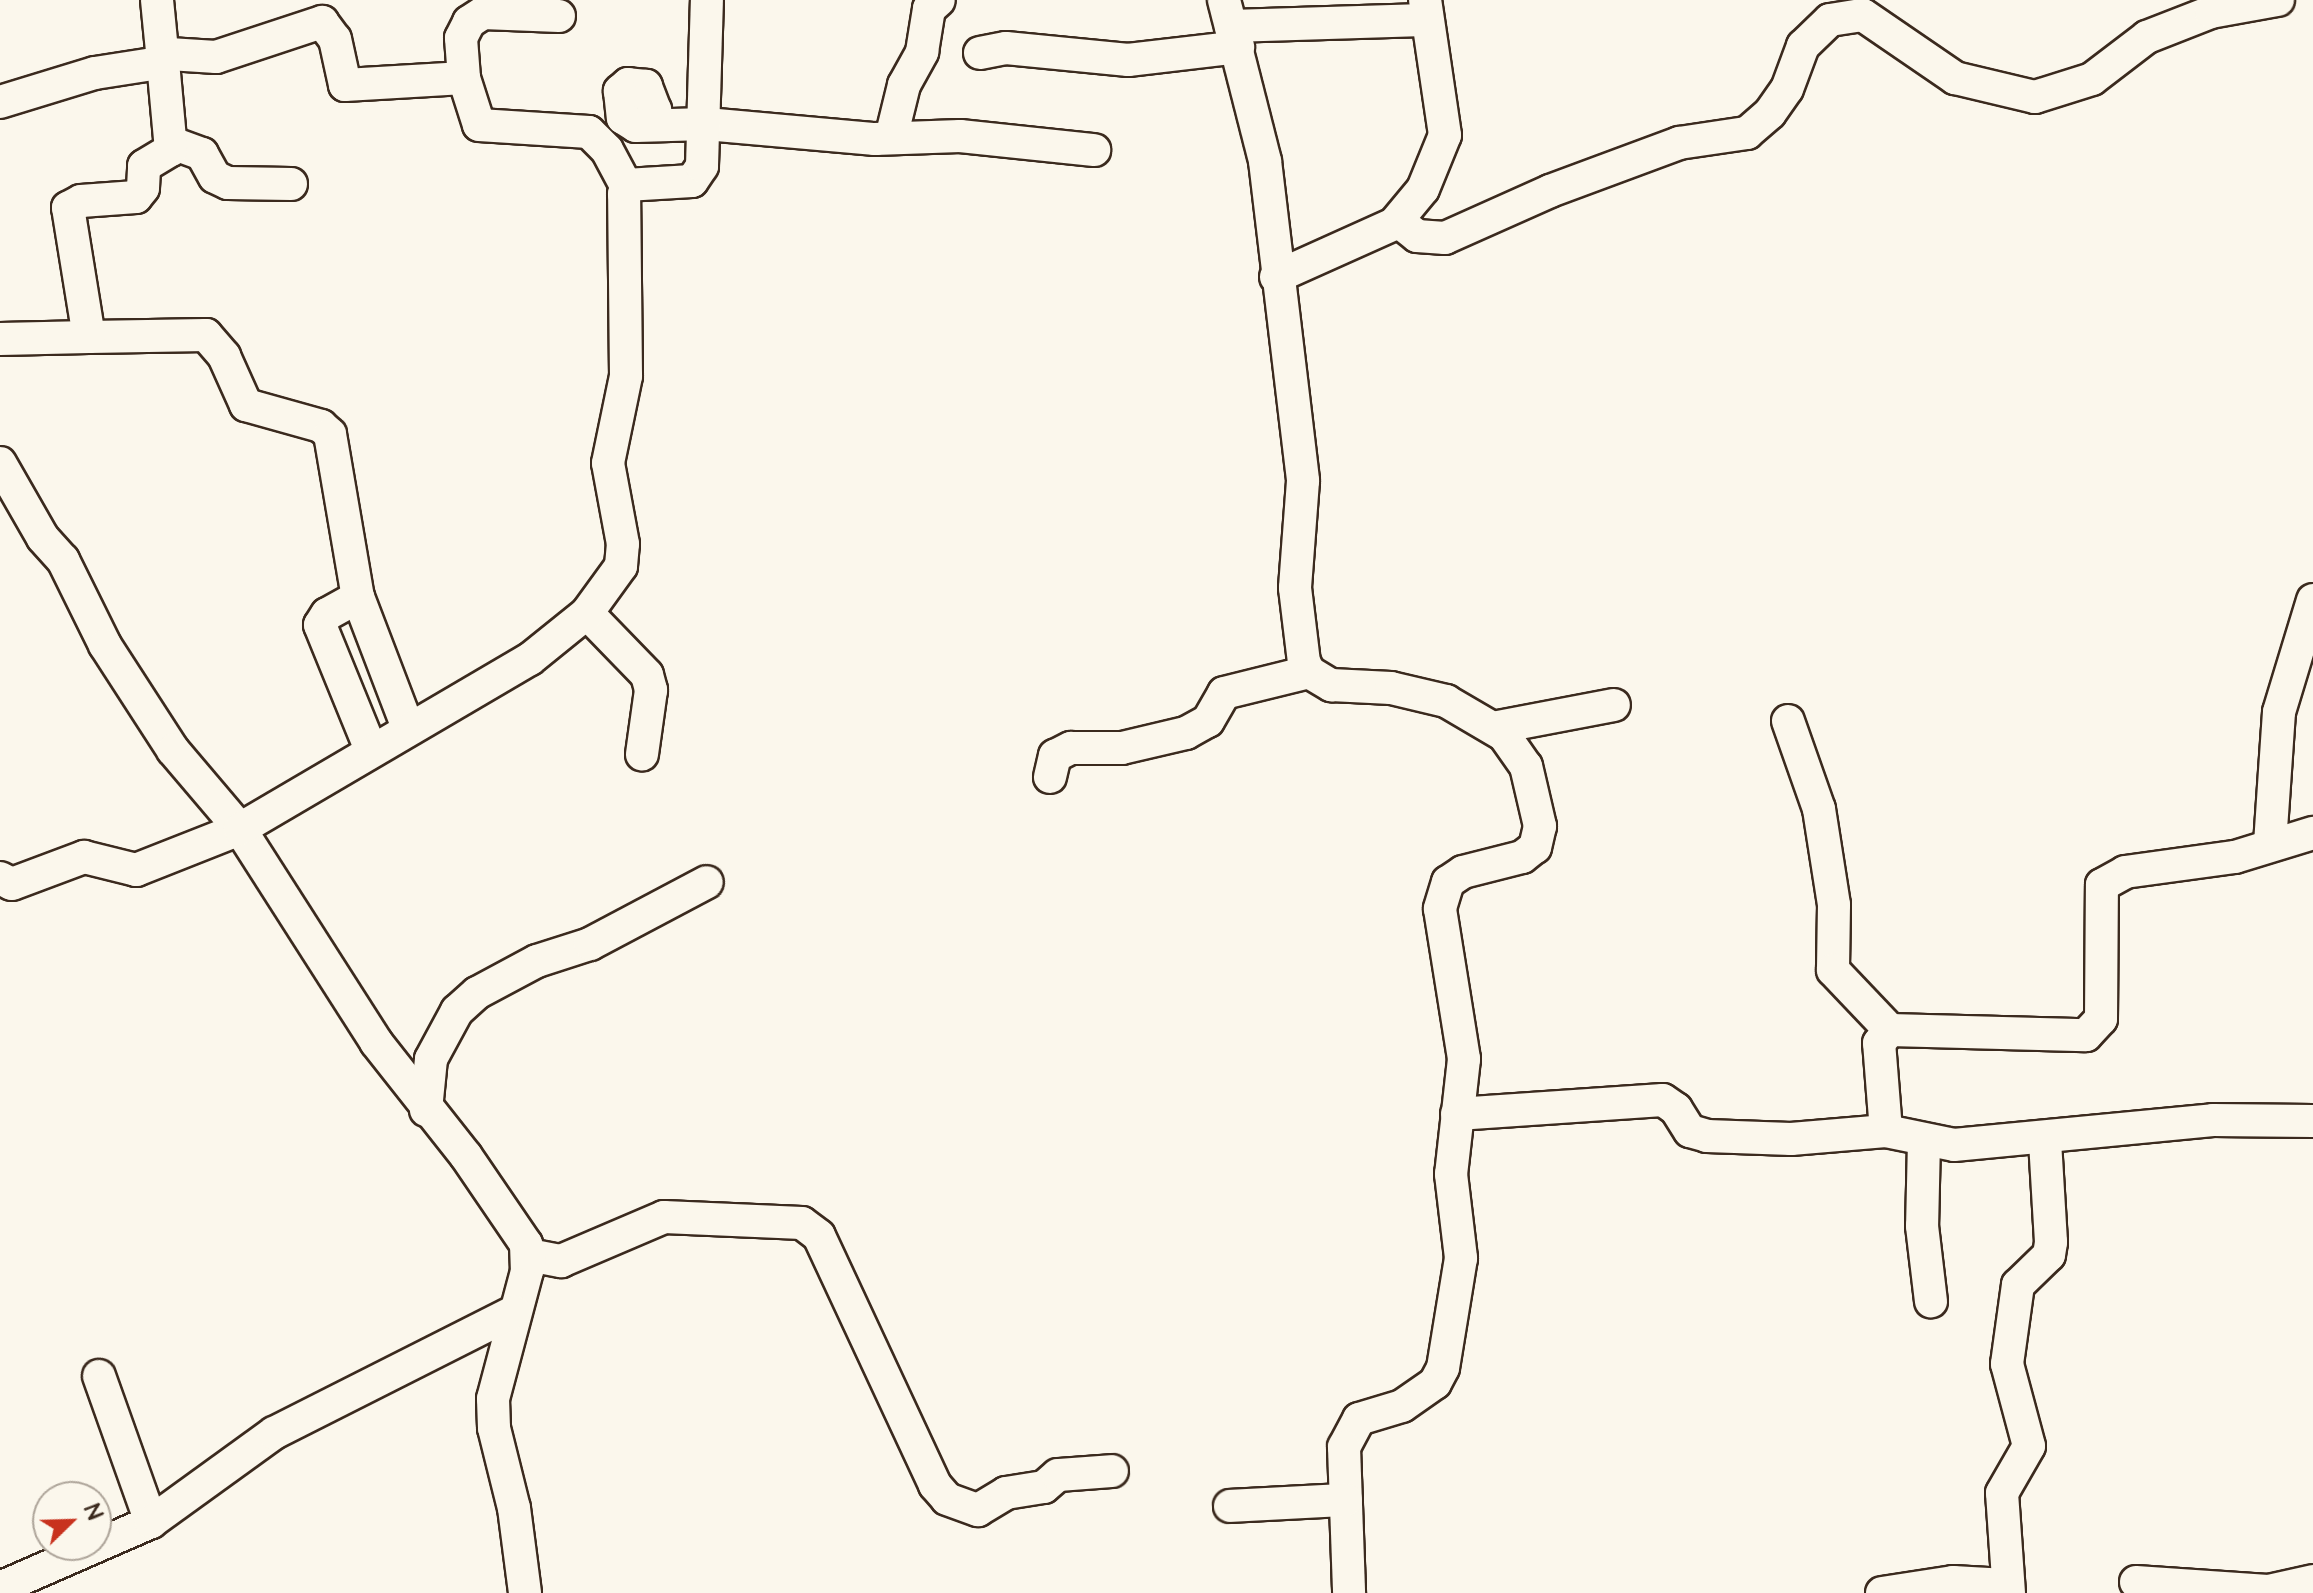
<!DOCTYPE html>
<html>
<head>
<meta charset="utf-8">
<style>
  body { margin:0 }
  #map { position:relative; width:2313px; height:1593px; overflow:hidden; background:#fbf7ec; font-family:"Architects Daughter",sans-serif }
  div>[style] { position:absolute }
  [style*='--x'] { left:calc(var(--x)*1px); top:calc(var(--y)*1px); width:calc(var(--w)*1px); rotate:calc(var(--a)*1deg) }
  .roads { filter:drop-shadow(2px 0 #3b2a1e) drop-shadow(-2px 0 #3b2a1e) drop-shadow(0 2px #3b2a1e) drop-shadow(0 -2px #3b2a1e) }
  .minor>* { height:32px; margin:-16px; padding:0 16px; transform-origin:16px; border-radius:16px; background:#fbf7ec }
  span { translate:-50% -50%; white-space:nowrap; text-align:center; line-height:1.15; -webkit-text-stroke:7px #fbf7ec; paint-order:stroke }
  .north { position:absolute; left:32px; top:1481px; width:80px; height:80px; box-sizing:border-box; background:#fbf7ec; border:2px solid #aea59a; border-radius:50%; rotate:67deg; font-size:22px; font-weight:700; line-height:32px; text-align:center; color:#3b2a1e }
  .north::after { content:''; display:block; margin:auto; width:28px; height:36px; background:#c8321e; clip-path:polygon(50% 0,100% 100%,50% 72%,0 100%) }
</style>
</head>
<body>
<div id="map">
  <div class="roads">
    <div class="minor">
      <div style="--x:157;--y:0;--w:51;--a:84.4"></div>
      <div style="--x:162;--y:51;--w:8;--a:23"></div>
      <div style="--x:169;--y:54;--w:47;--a:3.7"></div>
      <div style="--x:216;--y:57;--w:112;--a:-18.3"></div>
      <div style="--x:322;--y:22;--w:21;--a:53"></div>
      <div style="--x:335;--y:39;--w:47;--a:77.7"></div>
      <div style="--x:345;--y:85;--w:119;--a:-3.4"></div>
      <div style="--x:464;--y:78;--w:49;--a:72.3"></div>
      <div style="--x:479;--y:125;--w:110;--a:3.6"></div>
      <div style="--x:589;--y:132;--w:25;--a:45"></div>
      <div style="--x:607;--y:150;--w:40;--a:62"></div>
      <div style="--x:1224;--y:0;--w:166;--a:75.7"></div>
      <div style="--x:1265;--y:161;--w:322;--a:83.2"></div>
      <div style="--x:1303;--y:481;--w:107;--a:94.3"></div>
      <div style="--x:1295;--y:588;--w:75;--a:83.1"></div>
      <div style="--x:1304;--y:662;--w:11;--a:63"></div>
      <div style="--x:1309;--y:672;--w:26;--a:31"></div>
      <div style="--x:1331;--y:685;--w:60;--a:2.9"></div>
      <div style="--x:1391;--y:688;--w:57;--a:13.3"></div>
      <div style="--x:1446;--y:701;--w:67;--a:30.4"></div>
      <div style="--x:1504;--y:735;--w:38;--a:55"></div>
      <div style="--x:1526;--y:766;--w:62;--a:76.9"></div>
      <div style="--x:1540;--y:826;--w:22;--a:103"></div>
      <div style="--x:1535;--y:847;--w:16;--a:142"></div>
      <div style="--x:1522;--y:857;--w:61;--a:165.7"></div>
      <div style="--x:1463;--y:872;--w:18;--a:146"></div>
      <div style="--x:1448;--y:882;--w:28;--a:107"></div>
      <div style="--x:1440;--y:909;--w:152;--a:80.9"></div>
      <div style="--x:1464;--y:1059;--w:116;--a:96.4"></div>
      <div style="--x:1451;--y:1174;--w:85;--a:83.2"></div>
      <div style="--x:1461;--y:1258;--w:111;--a:99.3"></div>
      <div style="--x:1443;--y:1368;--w:17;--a:118"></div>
      <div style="--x:1435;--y:1383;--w:40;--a:145.1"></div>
      <div style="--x:1402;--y:1406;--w:45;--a:163.2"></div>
      <div style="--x:1359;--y:1419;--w:32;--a:118"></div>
      <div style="--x:1344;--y:1447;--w:146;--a:88"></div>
      <div style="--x:1231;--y:26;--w:193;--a:-1.8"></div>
      <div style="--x:980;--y:53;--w:26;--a:-11"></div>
      <div style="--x:1006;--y:48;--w:123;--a:5.6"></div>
      <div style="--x:1128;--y:60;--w:111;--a:-6.7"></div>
      <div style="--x:464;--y:78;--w:40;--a:-94.3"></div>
      <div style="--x:461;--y:38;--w:18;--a:-63"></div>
      <div style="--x:469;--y:22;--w:17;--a:-33"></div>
      <div style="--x:483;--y:13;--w:76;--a:2.3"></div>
      <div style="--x:0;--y:102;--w:99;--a:-17"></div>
      <div style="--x:95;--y:73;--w:65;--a:-8.9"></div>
      <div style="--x:651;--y:124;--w:15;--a:-74"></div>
      <div style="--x:655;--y:110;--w:26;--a:-111"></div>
      <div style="--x:646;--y:86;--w:18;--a:-174"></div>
      <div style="--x:628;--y:84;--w:11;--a:139"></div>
      <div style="--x:620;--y:91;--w:27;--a:84"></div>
      <div style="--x:623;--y:118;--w:15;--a:32"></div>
      <div style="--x:636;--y:126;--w:70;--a:-1.6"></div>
      <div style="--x:706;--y:124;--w:170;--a:5.1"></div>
      <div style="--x:875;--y:139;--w:85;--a:-2"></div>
      <div style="--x:960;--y:136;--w:135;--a:6"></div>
      <div style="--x:891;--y:138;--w:55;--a:-76.2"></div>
      <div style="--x:904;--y:85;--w:38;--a:-61"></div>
      <div style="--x:922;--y:52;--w:44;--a:-80.8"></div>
      <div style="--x:929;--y:9;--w:13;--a:-42"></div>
      <div style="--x:172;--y:143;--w:32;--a:20"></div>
      <div style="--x:202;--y:154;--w:26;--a:61"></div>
      <div style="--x:215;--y:177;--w:14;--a:25"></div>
      <div style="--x:228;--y:183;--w:63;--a:0.9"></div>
      <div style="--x:1398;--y:221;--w:24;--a:38"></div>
      <div style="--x:1417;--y:236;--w:28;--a:4"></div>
      <div style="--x:1445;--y:238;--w:115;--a:-24.1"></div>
      <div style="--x:1550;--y:191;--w:138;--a:-20.4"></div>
      <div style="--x:1679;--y:143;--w:69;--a:-8.4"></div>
      <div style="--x:1747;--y:133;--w:30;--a:-41"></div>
      <div style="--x:1770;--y:113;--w:29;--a:-55"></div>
      <div style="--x:1787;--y:89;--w:46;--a:-69.6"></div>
      <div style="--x:1803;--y:46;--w:37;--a:-44"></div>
      <div style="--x:1830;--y:20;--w:33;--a:-9"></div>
      <div style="--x:1863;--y:15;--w:112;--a:34.4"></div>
      <div style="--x:1955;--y:78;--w:82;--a:13.4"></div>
      <div style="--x:2035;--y:97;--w:60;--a:-17.5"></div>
      <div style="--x:2092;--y:79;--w:69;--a:-37.4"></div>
      <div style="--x:2147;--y:37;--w:69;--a:-21.3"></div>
      <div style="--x:2211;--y:12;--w:68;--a:-10.2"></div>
      <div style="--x:1276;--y:277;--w:129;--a:-24.2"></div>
      <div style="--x:1394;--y:224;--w:45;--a:-50.4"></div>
      <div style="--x:1423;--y:189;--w:58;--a:-67.8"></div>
      <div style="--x:1445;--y:135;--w:136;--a:-98.4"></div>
      <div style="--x:89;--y:337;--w:117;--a:-1"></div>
      <div style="--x:206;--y:335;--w:28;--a:49"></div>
      <div style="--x:224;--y:356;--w:54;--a:65.8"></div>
      <div style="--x:246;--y:405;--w:78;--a:15.6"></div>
      <div style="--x:321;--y:426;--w:12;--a:42"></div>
      <div style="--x:330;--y:434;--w:165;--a:80.3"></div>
      <div style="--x:358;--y:597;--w:140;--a:69.1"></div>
      <div style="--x:0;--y:339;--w:89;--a:-1.3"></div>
      <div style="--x:89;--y:337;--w:131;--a:-99.2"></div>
      <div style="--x:68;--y:208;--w:15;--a:-28"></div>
      <div style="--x:81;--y:201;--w:55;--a:-4.2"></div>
      <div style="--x:136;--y:197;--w:11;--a:-52"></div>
      <div style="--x:143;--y:188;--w:22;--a:-87"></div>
      <div style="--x:144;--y:166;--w:31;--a:-31"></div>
      <div style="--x:171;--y:150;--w:99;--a:-95.2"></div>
      <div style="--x:0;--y:463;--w:86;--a:60.2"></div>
      <div style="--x:43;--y:538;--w:30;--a:48"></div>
      <div style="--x:63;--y:560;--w:95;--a:63.7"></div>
      <div style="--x:105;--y:645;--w:125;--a:57.1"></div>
      <div style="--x:173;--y:750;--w:104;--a:49.7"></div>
      <div style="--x:240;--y:829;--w:253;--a:57.4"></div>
      <div style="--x:376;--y:1042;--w:145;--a:51.7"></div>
      <div style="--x:466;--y:1156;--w:107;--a:55.7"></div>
      <div style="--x:526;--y:1244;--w:27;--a:88"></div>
      <div style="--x:527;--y:1271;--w:132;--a:104.9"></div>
      <div style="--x:493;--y:1399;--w:29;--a:88"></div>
      <div style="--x:494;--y:1428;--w:82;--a:76"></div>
      <div style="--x:514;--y:1508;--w:86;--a:82.6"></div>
      <div style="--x:358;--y:597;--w:35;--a:151"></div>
      <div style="--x:327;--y:614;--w:13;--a:122"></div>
      <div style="--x:320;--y:625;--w:135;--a:67.8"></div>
      <div style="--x:587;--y:613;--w:86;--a:45.9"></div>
      <div style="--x:647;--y:675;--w:16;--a:75"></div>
      <div style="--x:651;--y:690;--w:65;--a:98"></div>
      <div style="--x:1788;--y:721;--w:93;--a:70.6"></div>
      <div style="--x:1819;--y:809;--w:97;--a:81.1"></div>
      <div style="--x:1834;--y:905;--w:65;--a:90.9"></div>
      <div style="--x:1833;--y:970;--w:83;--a:46.5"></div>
      <div style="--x:1493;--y:728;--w:123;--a:-10.8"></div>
      <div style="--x:1050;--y:777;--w:22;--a:-77"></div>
      <div style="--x:1055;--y:756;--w:18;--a:-27"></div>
      <div style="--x:1071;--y:748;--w:51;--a:0"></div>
      <div style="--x:1122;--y:748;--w:66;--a:-13.2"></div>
      <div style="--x:1186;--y:733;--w:25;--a:-29"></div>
      <div style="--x:1208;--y:721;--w:32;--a:-60"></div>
      <div style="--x:1224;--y:693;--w:88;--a:-13.9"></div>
      <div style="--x:2270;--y:844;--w:132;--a:-86.1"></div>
      <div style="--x:2279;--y:712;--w:117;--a:-73.1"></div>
      <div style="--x:0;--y:878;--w:13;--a:27"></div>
      <div style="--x:12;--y:884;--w:77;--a:-20.6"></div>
      <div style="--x:84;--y:857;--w:54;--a:14"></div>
      <div style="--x:136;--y:870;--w:112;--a:-21.5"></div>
      <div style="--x:240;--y:829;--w:336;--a:-30.4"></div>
      <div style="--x:530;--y:659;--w:73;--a:-38.9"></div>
      <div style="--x:587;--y:613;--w:58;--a:-54.1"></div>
      <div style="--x:621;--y:566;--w:22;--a:-85"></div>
      <div style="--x:623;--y:544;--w:82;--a:-100.5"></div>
      <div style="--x:608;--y:463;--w:89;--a:-78.3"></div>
      <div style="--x:626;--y:376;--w:182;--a:-90.6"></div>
      <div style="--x:624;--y:194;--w:9;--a:-77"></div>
      <div style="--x:626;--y:185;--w:66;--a:-3.5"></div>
      <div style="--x:692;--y:181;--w:18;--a:-56"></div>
      <div style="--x:702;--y:166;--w:166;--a:-88.3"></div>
      <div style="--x:426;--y:1110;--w:51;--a:-84.4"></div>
      <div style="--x:431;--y:1059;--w:55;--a:-61.6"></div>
      <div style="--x:457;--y:1011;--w:27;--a:-42"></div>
      <div style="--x:477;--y:993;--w:68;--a:-28.1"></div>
      <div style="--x:537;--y:961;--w:56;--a:-17.8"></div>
      <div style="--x:590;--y:944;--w:132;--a:-27.9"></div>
      <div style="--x:1457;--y:1114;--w:206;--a:-3.9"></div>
      <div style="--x:1663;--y:1100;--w:16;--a:35"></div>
      <div style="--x:1676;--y:1109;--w:26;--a:58"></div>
      <div style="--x:1690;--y:1131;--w:18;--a:16"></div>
      <div style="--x:1707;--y:1136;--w:84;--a:2"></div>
      <div style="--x:1791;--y:1139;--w:95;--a:-4.8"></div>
      <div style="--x:1886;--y:1131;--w:69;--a:11.6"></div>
      <div style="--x:1954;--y:1145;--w:260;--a:-5.5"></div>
      <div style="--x:2213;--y:1120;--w:100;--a:0.6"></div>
      <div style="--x:1886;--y:1131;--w:88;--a:-94.5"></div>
      <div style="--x:1879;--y:1043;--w:17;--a:-50"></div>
      <div style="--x:1890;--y:1030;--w:196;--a:1.5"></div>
      <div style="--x:2086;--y:1035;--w:22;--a:-47"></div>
      <div style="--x:2101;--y:1019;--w:134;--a:-89.6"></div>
      <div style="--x:2102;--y:885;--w:26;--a:-29"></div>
      <div style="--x:2125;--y:872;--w:111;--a:-7.8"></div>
      <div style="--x:2235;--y:857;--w:82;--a:-17.1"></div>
      <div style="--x:1924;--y:1141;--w:85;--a:91.3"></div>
      <div style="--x:1922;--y:1226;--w:76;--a:83.2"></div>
      <div style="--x:529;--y:1255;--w:33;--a:11"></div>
      <div style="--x:561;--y:1261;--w:112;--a:-23.1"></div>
      <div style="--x:664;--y:1217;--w:138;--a:2.5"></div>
      <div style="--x:802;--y:1223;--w:21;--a:37"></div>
      <div style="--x:819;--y:1236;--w:275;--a:65"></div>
      <div style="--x:935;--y:1485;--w:18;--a:49"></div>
      <div style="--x:947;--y:1499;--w:33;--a:20"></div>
      <div style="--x:978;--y:1510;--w:33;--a:-31"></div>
      <div style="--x:1006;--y:1493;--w:38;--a:-9"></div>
      <div style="--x:1044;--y:1487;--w:18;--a:-41"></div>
      <div style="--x:1058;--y:1475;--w:54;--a:-4.2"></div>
      <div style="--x:99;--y:1376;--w:155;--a:70.4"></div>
      <div style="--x:1230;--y:1506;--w:116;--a:-3"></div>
      <div style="--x:2136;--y:1582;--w:132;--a:3.9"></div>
      <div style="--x:2268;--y:1591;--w:46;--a:-12.5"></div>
      <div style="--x:0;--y:1588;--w:165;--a:-23.6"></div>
      <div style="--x:151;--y:1522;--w:152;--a:-35.9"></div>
      <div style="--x:274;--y:1433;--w:269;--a:-26.8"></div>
      <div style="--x:1882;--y:1593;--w:72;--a:-8.8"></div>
      <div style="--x:1953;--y:1582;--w:53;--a:3.2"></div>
      <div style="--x:2009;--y:1593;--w:100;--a:-94"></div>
      <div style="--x:2002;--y:1493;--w:54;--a:-60.1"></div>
      <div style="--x:2029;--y:1446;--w:85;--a:-105"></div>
      <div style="--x:2007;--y:1364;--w:80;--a:-82.1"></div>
      <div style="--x:2018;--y:1285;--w:43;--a:-44.1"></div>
      <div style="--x:2049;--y:1255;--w:13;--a:-81"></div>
      <div style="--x:2051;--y:1242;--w:102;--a:-93.4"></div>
    </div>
  </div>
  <div class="north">N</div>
</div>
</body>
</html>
